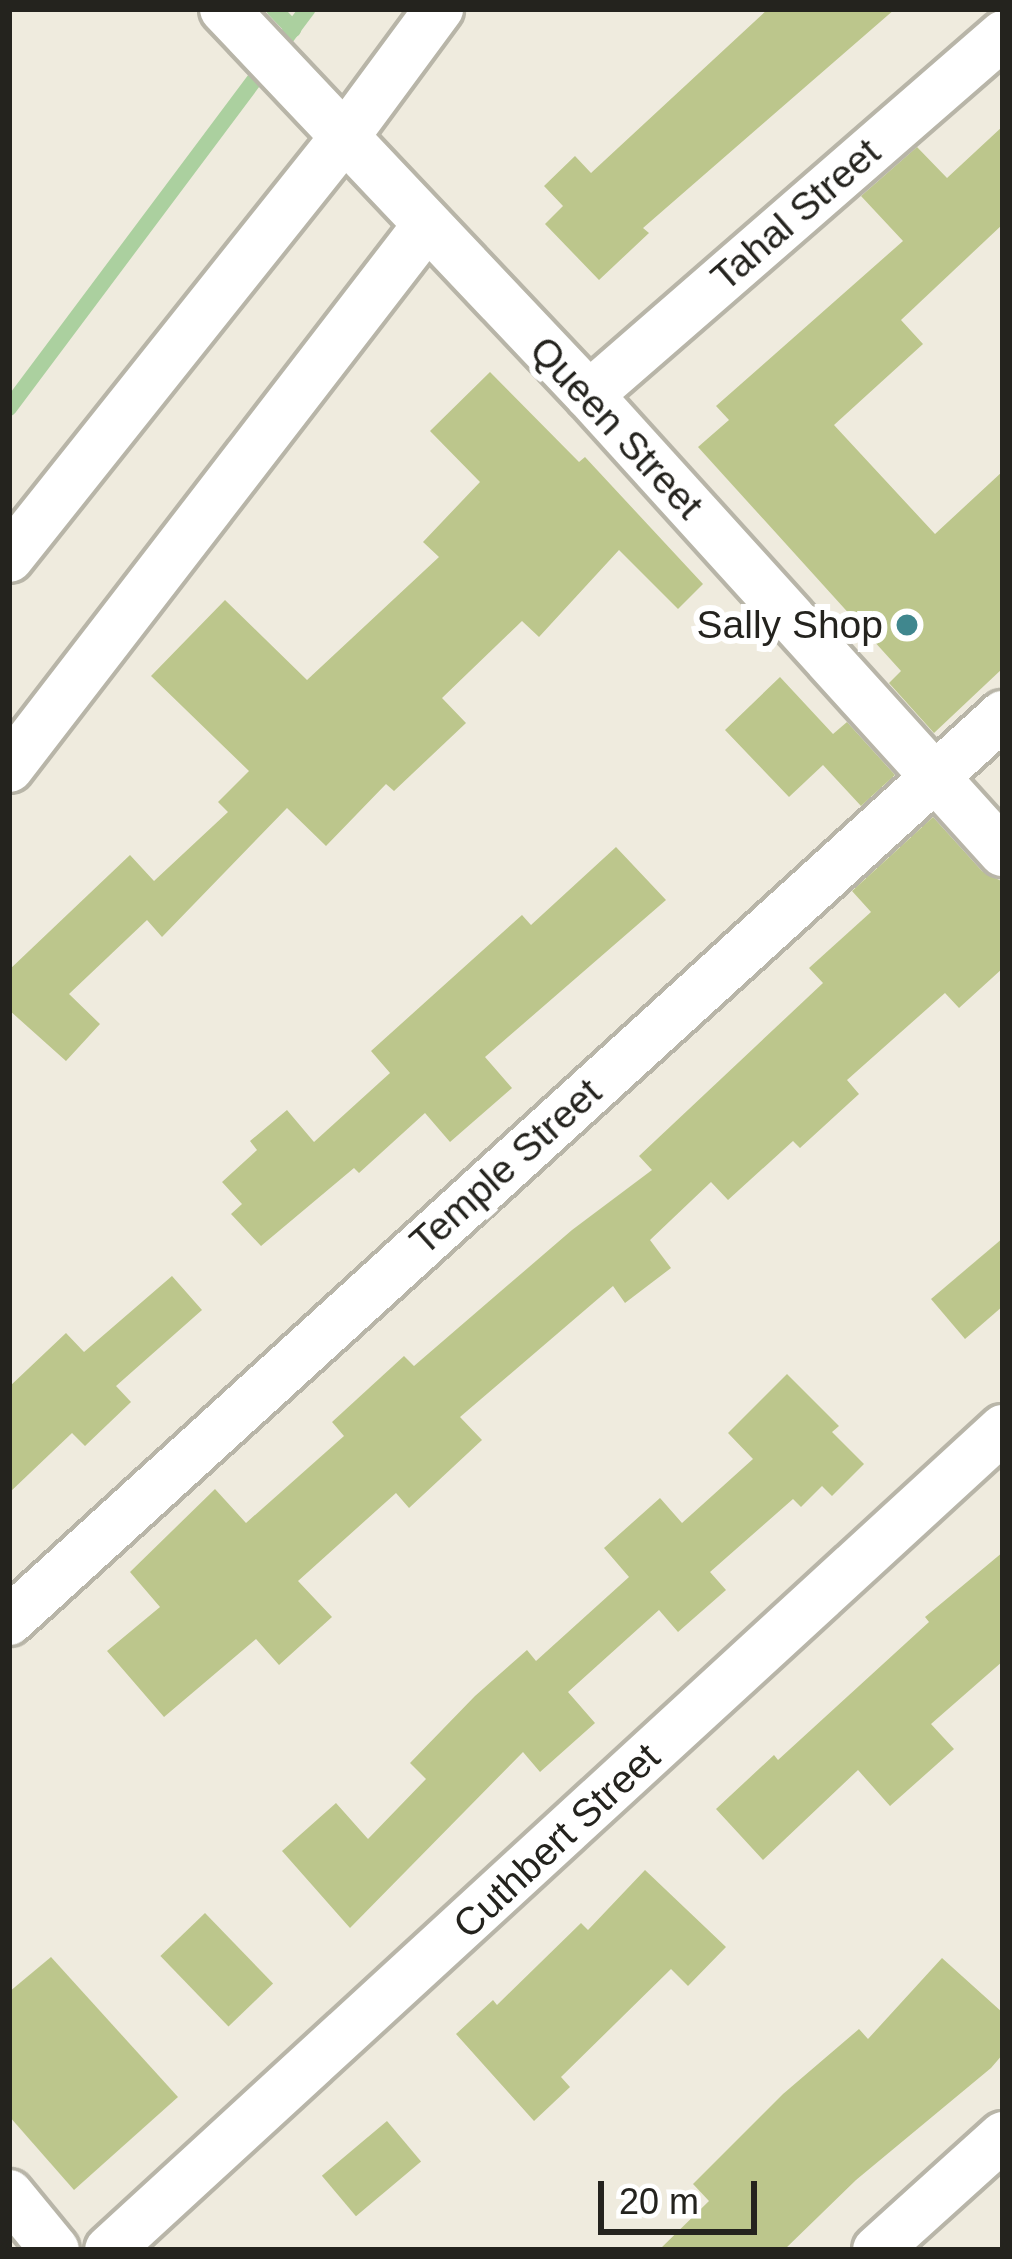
<!DOCTYPE html>
<html>
<head>
<meta charset="utf-8">
<style>
  body { margin:0 }
  #map { position:relative; width:1012px; height:2259px; overflow:hidden; background:#efebde; font-family:Helvetica,sans-serif }
  div>[style] { position:absolute }
  [style*='--x'] { left:calc(var(--x)*1px); top:calc(var(--y)*1px); width:calc(var(--w)*1px); rotate:calc(var(--a)*1deg) }
  .stream>* { height:16px; margin:-8px; padding:0 8px; transform-origin:8px; border-radius:8px; background:#abd09f }
  .building>* { inset:0; background:#bcc68c; transform-origin:0 0 }
  .roads { filter:drop-shadow(3px 0 #b8b5a8) drop-shadow(-3px 0 #b8b5a8) drop-shadow(0 3px #b8b5a8) drop-shadow(0 -3px #b8b5a8) }
  .street>* { height:48px; margin:-24px; padding:0 24px; transform-origin:24px; border-radius:24px; background:#fff }
  .dots>* { width:33px; height:33px; translate:-50% -50%; box-sizing:border-box; border:6px solid #fff; border-radius:50% }
  span { translate:-50% -50%; white-space:nowrap; text-align:center; line-height:1.15; -webkit-text-stroke:12px #fff; paint-order:stroke }
  .street-label { font-size:39px; color:#24231e }
  .poi-label { font-size:39px; color:#24231e }
  .right { translate:-100% -50%; text-align:right }
  .frame { position:absolute; inset:0; border:12px solid #24231e; pointer-events:none }
  .scale { position:absolute; left:598px; top:2181px; width:159px; height:54px; box-sizing:border-box; border:6px solid #24231e; border-top:0; padding-left:15px; font-size:36px; line-height:42px; white-space:nowrap; color:#24231e; -webkit-text-stroke:9px #fff; paint-order:stroke }
</style>
</head>
<body>
<div id="map">
  <div class="stream">
    <div style="--x:274;--y:9;--w:28;--a:46"></div>
    <div style="--x:9;--y:408;--w:499;--a:-53.2"></div>
  </div>
  <div class="building">
    <div style="clip-path:polygon(768px 9px,895px 9px,643px 228px,649px 233px,599px 280px,545px 224px,563px 206px,544px 186px,575px 156px,591px 173px)"></div>
    <div style="clip-path:polygon(1003px 126px,1003px 224px,901px 320px,923px 344px,834px 425px,935px 534px,1003px 471px,1003px 668px,934px 733px,889px 683px,901px 671px,698px 447px,729px 420px,716px 406px,903px 241px,861px 196px,917px 147px,947px 178px)"></div>
    <div style="clip-path:polygon(490px 372px,579px 462px,585px 457px,703px 584px,678px 609px,619px 550px,539px 637px,522px 621px,442px 698px,466px 723px,394px 791px,386px 784px,326px 846px,287px 808px,162px 937px,147px 920px,69px 994px,100px 1024px,66px 1061px,9px 1010px,9px 970px,130px 855px,154px 881px,228px 812px,218px 802px,249px 771px,151px 676px,225px 600px,307px 680px,439px 557px,423px 542px,480px 482px,430px 431px)"></div>
    <div style="clip-path:polygon(780px 677px,833px 734px,847px 722px,895px 775px,861px 806px,823px 765px,789px 797px,725px 730px)"></div>
    <div style="clip-path:polygon(933px 817px,982px 871px,1003px 882px,1003px 968px,959px 1008px,945px 993px,847px 1080px,859px 1094px,800px 1148px,793px 1141px,728px 1200px,711px 1182px,650px 1240px,671px 1268px,625px 1303px,613px 1286px,460px 1417px,482px 1440px,409px 1508px,396px 1493px,298px 1581px,332px 1617px,279px 1665px,256px 1639px,164px 1717px,107px 1651px,160px 1607px,130px 1572px,215px 1489px,246px 1523px,344px 1436px,332px 1422px,404px 1356px,414px 1366px,572px 1230px,652px 1170px,639px 1156px,823px 983px,809px 968px,871px 912px,852px 891px)"></div>
    <div style="clip-path:polygon(616px 847px,666px 900px,485px 1057px,512px 1088px,450px 1142px,425px 1113px,359px 1173px,354px 1168px,261px 1246px,231px 1214px,242px 1204px,222px 1182px,257px 1150px,250px 1141px,287px 1110px,314px 1142px,390px 1073px,371px 1051px,522px 915px,531px 925px)"></div>
    <div style="clip-path:polygon(1003px 1238px,1003px 1306px,965px 1339px,931px 1299px)"></div>
    <div style="clip-path:polygon(172px 1276px,202px 1310px,116px 1386px,131px 1402px,85px 1446px,72px 1433px,9px 1493px,9px 1387px,66px 1333px,84px 1352px)"></div>
    <div style="clip-path:polygon(787px 1374px,839px 1426px,832px 1432px,864px 1464px,832px 1496px,822px 1486px,801px 1507px,793px 1499px,710px 1572px,726px 1590px,678px 1632px,659px 1610px,568px 1692px,595px 1723px,540px 1772px,523px 1752px,350px 1928px,282px 1851px,336px 1803px,368px 1839px,426px 1779px,410px 1763px,475px 1696px,527px 1650px,536px 1661px,629px 1577px,604px 1548px,660px 1498px,682px 1523px,753px 1459px,728px 1433px)"></div>
    <div style="clip-path:polygon(1003px 1552px,1003px 1661px,931px 1724px,954px 1749px,890px 1806px,858px 1770px,763px 1860px,716px 1809px,774px 1755px,778px 1760px,929px 1622px,925px 1617px)"></div>
    <div style="clip-path:polygon(645px 1870px,726px 1947px,688px 1986px,671px 1969px,561px 2077px,570px 2087px,534px 2121px,456px 2034px,493px 2000px,497px 2005px,581px 1923px,588px 1930px)"></div>
    <div style="left:205px;top:1913px;width:98px;height:62px;rotate:46deg"></div>
    <div style="clip-path:polygon(51px 1957px,178px 2097px,74px 2190px,9px 2116px,9px 1992px)"></div>
    <div style="clip-path:polygon(942px 1958px,1003px 2013px,1003px 2054px,991px 2068px,856px 2180px,784px 2250px,659px 2250px,709px 2201px,693px 2184px,783px 2094px,859px 2029px,868px 2039px)"></div>
    <div style="left:387px;top:2121px;width:53px;height:85px;rotate:50deg"></div>
  </div>
  <div class="roads">
    <div class="street">
      <div style="--x:224;--y:9;--w:531;--a:46.6"></div>
      <div style="--x:589;--y:395;--w:617;--a:47.83"></div>
      <div style="--x:589;--y:395;--w:549;--a:-41.01"></div>
      <div style="--x:9;--y:558;--w:541;--a:-51.46"></div>
      <div style="--x:346;--y:135;--w:157;--a:-53.6"></div>
      <div style="--x:9;--y:768;--w:685;--a:-52.41"></div>
      <div style="--x:9;--y:1621;--w:1345;--a:-42.35"></div>
      <div style="--x:9;--y:2194;--w:72;--a:50.6"></div>
      <div style="--x:109;--y:2250;--w:1214;--a:-42.56"></div>
      <div style="--x:877;--y:2250;--w:170;--a:-42.1"></div>
    </div>
  </div>
  <div class="dots">
    <div style="left:907px;top:625px;background:#40878e"></div>
  </div>
  <div class="street-label">
    <span style="left:796px;top:215px;rotate:-41deg">Tahal Street</span>
    <span style="left:616px;top:428px;rotate:47deg">Queen Street</span>
    <span style="left:506px;top:1167px;rotate:-42deg">Temple Street</span>
    <span style="left:557px;top:1841px;rotate:-43deg">Cuthbert Street</span>
  </div>
  <div class="poi-label">
    <span class="right" style="left:883px;top:625px">Sally Shop</span>
  </div>
  <div class="frame"></div>
  <div class="scale">20 m</div>
</div>
</body>
</html>
